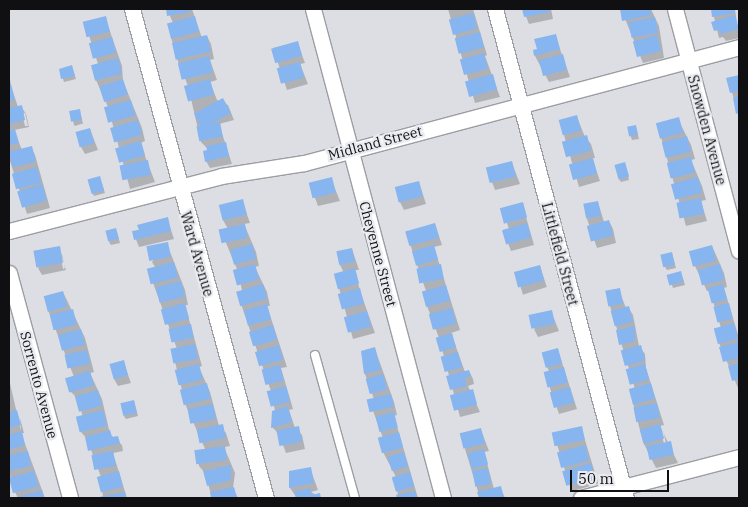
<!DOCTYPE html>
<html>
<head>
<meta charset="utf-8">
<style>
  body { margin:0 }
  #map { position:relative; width:748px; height:507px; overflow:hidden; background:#dddee3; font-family:"IBM Plex Serif",serif }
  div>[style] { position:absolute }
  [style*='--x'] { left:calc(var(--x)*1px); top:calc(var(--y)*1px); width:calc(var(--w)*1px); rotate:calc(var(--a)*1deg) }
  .shadow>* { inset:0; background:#0003; transform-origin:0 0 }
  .building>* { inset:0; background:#87b5ef; transform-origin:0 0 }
  .roads { filter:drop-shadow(1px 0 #9d9ea3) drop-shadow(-1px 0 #9d9ea3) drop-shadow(0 1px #9d9ea3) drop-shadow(0 -1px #9d9ea3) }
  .lane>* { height:8px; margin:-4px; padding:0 4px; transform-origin:4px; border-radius:4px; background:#fff }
  .street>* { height:15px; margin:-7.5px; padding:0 7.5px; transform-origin:7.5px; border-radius:7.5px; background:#fff }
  span { translate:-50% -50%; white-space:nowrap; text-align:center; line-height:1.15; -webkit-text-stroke:4.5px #eaebf0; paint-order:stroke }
  .street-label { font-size:14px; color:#101012 }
  .frame { position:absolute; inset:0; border:10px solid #101012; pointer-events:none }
  .scale { position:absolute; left:570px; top:470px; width:99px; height:22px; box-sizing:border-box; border:2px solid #101012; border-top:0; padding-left:6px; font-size:15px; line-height:18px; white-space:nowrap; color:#101012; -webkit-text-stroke:4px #eaebf0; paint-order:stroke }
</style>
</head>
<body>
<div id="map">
  <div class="shadow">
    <div style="clip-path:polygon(167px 9px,192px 9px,202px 38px,207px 36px,211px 44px,214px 59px,210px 60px,217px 80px,210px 82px,217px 100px,228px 105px,234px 120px,219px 124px,232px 164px,210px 168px,206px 161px,208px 149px,201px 142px,188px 86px,177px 59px,171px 37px,173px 23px)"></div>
    <div style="clip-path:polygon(448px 9px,473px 9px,487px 55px,485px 56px,500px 97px,475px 103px)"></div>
    <div style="clip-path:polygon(523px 9px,551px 9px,553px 19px,529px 24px)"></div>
    <div style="clip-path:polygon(621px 9px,651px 9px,659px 26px,664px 58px,643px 63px)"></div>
    <div style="clip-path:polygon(712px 9px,735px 9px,739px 38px,726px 41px,723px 37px,719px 38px)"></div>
    <div style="clip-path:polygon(105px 17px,122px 66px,123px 81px,142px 128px,145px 141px,140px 143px,155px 182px,130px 189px,108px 107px,96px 80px,92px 66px,98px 64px,85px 23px)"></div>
    <div style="clip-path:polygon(555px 35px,570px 77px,549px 82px,535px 56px)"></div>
    <div style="clip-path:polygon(297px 42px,305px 63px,300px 64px,308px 84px,287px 90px,273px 48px)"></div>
    <div style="clip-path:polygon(60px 70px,73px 70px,76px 79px,64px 82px)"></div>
    <div style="clip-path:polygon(evenodd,9px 71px,11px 86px,18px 107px,21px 106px,26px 114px,29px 127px,14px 130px,22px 150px,31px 147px,35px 155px,50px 208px,27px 214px,9px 158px,9px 71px,22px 113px,25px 113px,28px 126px,25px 126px,22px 113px)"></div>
    <div style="clip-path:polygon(739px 76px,739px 116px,728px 79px)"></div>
    <div style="left:79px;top:110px;width:14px;height:9px;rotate:73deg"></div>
    <div style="clip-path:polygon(577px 117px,585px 137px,591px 144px,595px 158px,592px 158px,600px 181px,579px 187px,564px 135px)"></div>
    <div style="clip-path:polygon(678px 119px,691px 145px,695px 159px,691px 160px,702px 186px,706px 200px,701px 201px,707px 221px,686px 226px,661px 137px)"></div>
    <div style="clip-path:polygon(636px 127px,639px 139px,632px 140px,628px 128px)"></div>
    <div style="clip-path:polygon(90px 129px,98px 150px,85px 154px,81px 147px)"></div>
    <div style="clip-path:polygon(512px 163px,520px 184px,495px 190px,487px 169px)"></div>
    <div style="clip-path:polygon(626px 167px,629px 180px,621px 182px,619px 179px)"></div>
    <div style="clip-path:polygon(100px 178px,105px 193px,94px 196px,92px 192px)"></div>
    <div style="clip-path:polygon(331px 179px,340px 201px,318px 206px,310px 184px)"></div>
    <div style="clip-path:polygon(419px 182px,426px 204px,404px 210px,400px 202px)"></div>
    <div style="clip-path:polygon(242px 200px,250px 223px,244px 224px,256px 252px,259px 266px,255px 267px,267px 292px,270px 306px,267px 306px,287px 367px,281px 368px,293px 409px,289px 410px,295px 428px,302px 435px,305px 449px,286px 453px,279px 434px,272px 427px,275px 411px,271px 391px,241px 304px,242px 290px,237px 269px,221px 231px,228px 229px,223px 220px)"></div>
    <div style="clip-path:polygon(598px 202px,604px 222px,609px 221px,613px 229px,616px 243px,597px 248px,587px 219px)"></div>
    <div style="clip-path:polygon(522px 203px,534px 245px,511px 251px,503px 230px,509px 229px,502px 209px)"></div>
    <div style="clip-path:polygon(167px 218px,174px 239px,139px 247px,133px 232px)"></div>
    <div style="clip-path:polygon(435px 224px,442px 245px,434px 247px,460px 330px,451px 333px,465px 372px,469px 371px,473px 379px,474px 384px,468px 386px,480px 412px,460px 417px,439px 338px,427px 306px,426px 291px,410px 244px)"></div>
    <div style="clip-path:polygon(117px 232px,120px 243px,111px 245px,109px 242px)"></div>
    <div style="clip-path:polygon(167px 244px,185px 290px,188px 305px,185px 305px,202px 366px,199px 367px,210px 392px,219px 426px,226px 433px,230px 446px,224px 447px,235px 473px,233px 488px,238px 498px,212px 498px,205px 473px,199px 466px,196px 453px,206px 451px,186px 406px,172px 350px,177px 349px,148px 269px,155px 267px,152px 262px)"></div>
    <div style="clip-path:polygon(712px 246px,724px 273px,727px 287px,724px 288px,739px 338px,738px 388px,719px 343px,721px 328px,710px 291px,707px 291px,695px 266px)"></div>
    <div style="clip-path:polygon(evenodd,59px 247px,66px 270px,42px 275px,38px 268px,59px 247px,60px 254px,62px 254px,65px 268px,63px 269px,60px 254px)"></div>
    <div style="clip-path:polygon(352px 249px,359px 270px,355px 270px,360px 291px,375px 333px,353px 339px,339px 288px,344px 273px,340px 265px)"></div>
    <div style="clip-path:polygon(672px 254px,676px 268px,667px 270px,665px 267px)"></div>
    <div style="left:540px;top:266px;width:22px;height:25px;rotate:72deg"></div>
    <div style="clip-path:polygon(669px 276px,682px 276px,685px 285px,673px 288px)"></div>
    <div style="clip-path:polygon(evenodd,619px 290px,626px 308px,628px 307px,633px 315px,639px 346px,645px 354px,646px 368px,664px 425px,660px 426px,678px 463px,656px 468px,643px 442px,633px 403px,635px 389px,610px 306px,619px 290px,661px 431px,663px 431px,666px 443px,664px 444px,661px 431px)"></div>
    <div style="clip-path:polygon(63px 292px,85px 338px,94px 372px,90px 373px,102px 399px,110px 434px,122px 445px,123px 451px,113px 453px,127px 498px,103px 498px,101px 477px,87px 439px,81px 432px,77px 418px,83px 417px,77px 398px,70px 391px,74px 377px,48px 310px)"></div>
    <div style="clip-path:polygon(551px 311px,559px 331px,538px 337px,534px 329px)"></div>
    <div style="clip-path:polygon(375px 349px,394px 402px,397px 415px,394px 416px,418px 498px,398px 498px,396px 477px,383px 452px,383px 438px,369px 400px,374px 399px,365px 374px,363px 352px)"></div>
    <div style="clip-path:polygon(558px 350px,577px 409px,559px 414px,545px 374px,550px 373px,547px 367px)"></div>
    <div style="clip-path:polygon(123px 361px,131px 383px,118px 386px,114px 379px)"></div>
    <div style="clip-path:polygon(9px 379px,21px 431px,20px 418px,24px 433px,21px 433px,45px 498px,18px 498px,15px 492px,9px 472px)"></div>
    <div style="clip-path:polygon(134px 401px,138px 416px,126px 419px,124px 416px)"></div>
    <div style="left:581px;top:427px;width:59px;height:28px;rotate:73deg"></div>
    <div style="clip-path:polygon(481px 430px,489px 451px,484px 452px,494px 489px,500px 487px,505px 498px,480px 498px,465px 449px)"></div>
    <div style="clip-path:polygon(310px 468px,318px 490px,311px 492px,321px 498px,297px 498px,290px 488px,290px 472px)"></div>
  </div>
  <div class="building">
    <div style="clip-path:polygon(166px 9px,190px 9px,190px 12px,167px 16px)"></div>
    <div style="clip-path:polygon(522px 9px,549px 9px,550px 12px,524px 17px)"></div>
    <div style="clip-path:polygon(620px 9px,650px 9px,651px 15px,622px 21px)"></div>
    <div style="clip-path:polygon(711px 9px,735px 9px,735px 13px,712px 17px)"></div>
    <div style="left:473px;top:13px;width:16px;height:25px;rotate:75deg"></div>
    <div style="clip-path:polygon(735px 15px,739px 29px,721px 34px,719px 30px,714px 31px,711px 22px)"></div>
    <div style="left:106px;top:16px;width:16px;height:24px;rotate:76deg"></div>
    <div style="left:195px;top:16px;width:16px;height:29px;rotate:75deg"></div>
    <div style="left:655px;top:17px;width:16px;height:27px;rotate:79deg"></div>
    <div style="left:480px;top:32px;width:16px;height:26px;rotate:76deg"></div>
    <div style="clip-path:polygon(556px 34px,560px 49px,534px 56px,533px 50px,537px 49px,534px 39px)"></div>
    <div style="left:207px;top:35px;width:17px;height:36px;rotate:77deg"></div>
    <div style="left:657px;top:35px;width:16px;height:25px;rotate:75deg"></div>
    <div style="left:112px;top:37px;width:16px;height:24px;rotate:75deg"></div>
    <div style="left:298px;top:41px;width:15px;height:28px;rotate:74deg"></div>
    <div style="left:484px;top:53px;width:16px;height:25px;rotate:75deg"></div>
    <div style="left:563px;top:54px;width:16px;height:25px;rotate:75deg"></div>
    <div style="left:209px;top:56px;width:17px;height:32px;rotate:77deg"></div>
    <div style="left:118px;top:58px;width:16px;height:28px;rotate:75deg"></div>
    <div style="left:300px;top:62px;width:16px;height:24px;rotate:75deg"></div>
    <div style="clip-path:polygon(72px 65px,75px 76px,61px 79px,59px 69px)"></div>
    <div style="left:493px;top:74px;width:16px;height:29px;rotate:75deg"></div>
    <div style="clip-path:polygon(739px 75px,739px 91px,730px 93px,726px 78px)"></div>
    <div style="left:123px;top:79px;width:16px;height:25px;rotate:72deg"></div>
    <div style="left:210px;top:79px;width:16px;height:27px;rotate:75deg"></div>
    <div style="clip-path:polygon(11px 84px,15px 100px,9px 101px,9px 85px)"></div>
    <div style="clip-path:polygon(739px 96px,739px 113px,736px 114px,733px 98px)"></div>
    <div style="left:223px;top:98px;width:17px;height:33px;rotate:62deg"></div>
    <div style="left:131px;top:100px;width:16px;height:28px;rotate:75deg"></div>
    <div style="clip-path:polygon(22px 105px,25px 120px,9px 124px,9px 108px)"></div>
    <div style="left:80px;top:109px;width:11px;height:11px;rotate:80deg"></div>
    <div style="left:577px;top:115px;width:16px;height:19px;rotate:75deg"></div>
    <div style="left:679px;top:117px;width:16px;height:24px;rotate:75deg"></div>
    <div style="left:138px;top:120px;width:15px;height:29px;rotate:74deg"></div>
    <div style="left:220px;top:122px;width:15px;height:24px;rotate:79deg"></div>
    <div style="left:636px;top:125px;width:10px;height:9px;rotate:79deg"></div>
    <div style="left:90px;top:128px;width:16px;height:15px;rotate:75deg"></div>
    <div style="clip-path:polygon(15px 129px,19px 143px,9px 145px,9px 131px)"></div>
    <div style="left:587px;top:135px;width:16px;height:26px;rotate:75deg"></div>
    <div style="left:687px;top:136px;width:16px;height:26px;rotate:76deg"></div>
    <div style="left:141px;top:141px;width:15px;height:27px;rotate:74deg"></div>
    <div style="clip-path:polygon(226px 142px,229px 156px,205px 162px,203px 151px,207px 150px,206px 146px)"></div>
    <div style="left:32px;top:146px;width:16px;height:24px;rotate:76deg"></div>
    <div style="left:691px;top:157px;width:16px;height:25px;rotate:76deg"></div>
    <div style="left:593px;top:158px;width:16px;height:25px;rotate:75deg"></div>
    <div style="left:148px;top:160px;width:15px;height:29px;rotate:79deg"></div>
    <div style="left:512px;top:161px;width:16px;height:27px;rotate:76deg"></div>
    <div style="left:625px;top:162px;width:15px;height:11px;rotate:74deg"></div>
    <div style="left:37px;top:167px;width:16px;height:26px;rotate:75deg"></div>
    <div style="left:100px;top:176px;width:15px;height:13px;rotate:74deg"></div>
    <div style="left:332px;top:177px;width:16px;height:24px;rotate:76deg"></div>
    <div style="left:698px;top:177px;width:16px;height:28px;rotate:75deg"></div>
    <div style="left:419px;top:181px;width:16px;height:25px;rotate:76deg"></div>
    <div style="left:42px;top:184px;width:17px;height:26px;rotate:73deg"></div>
    <div style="left:701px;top:198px;width:16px;height:25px;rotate:79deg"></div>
    <div style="left:243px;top:199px;width:16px;height:25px;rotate:76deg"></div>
    <div style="left:598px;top:201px;width:15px;height:15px;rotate:79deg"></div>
    <div style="left:523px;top:202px;width:16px;height:24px;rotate:75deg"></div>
    <div style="clip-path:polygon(168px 217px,171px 231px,134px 240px,132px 231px,139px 230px,137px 225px)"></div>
    <div style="left:609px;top:220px;width:16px;height:23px;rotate:75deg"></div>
    <div style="left:435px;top:223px;width:15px;height:31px;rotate:74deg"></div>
    <div style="left:527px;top:223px;width:15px;height:26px;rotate:74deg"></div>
    <div style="left:245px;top:224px;width:14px;height:27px;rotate:78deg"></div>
    <div style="left:116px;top:228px;width:11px;height:11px;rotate:75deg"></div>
    <div style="left:168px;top:242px;width:15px;height:22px;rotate:79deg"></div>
    <div style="left:252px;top:244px;width:15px;height:23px;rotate:74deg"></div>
    <div style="left:434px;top:245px;width:15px;height:23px;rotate:74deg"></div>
    <div style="left:712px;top:245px;width:16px;height:24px;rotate:75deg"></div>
    <div style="left:60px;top:246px;width:17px;height:27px;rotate:80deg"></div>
    <div style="left:352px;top:248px;width:14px;height:16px;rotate:78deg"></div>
    <div style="left:672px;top:252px;width:13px;height:12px;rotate:77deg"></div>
    <div style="left:174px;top:262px;width:16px;height:28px;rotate:76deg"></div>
    <div style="left:255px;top:264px;width:16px;height:23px;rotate:75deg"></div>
    <div style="left:441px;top:264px;width:15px;height:25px;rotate:79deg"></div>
    <div style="left:720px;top:264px;width:16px;height:23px;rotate:75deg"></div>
    <div style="left:540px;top:265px;width:16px;height:27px;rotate:75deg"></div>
    <div style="left:355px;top:268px;width:16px;height:22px;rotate:75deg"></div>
    <div style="left:681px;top:271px;width:11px;height:15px;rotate:75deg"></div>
    <div style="left:181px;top:281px;width:16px;height:26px;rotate:76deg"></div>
    <div style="left:263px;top:284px;width:15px;height:28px;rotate:74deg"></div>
    <div style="left:723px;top:284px;width:16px;height:16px;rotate:75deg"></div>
    <div style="left:446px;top:285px;width:16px;height:25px;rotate:75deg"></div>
    <div style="left:360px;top:288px;width:16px;height:23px;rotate:75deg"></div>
    <div style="left:620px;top:288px;width:16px;height:15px;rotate:79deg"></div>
    <div style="left:63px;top:291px;width:16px;height:20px;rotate:75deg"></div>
    <div style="left:185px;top:303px;width:16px;height:25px;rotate:75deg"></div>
    <div style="left:729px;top:303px;width:16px;height:16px;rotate:76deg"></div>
    <div style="left:267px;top:304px;width:16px;height:24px;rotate:75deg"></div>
    <div style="left:629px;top:306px;width:16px;height:19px;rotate:75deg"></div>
    <div style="left:452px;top:308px;width:16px;height:24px;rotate:75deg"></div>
    <div style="left:73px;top:309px;width:16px;height:24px;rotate:76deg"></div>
    <div style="left:552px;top:310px;width:14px;height:24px;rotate:78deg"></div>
    <div style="left:367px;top:311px;width:16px;height:24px;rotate:75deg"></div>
    <div style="left:734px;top:323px;width:16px;height:21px;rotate:75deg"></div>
    <div style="left:191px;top:324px;width:14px;height:23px;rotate:78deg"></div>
    <div style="left:273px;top:325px;width:15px;height:25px;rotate:74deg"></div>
    <div style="clip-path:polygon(635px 326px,635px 341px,619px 345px,616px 330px)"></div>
    <div style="left:81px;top:329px;width:16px;height:24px;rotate:75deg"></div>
    <div style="left:452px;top:333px;width:15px;height:17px;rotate:74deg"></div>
    <div style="clip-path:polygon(739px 342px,739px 358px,723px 362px,719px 347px)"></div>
    <div style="left:195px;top:344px;width:15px;height:25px;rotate:79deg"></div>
    <div style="left:279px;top:345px;width:15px;height:25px;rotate:74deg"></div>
    <div style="left:641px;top:345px;width:16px;height:21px;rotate:75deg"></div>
    <div style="clip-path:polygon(375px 347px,381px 370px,364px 374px,361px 351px)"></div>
    <div style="left:558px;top:348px;width:16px;height:17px;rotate:75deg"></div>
    <div style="left:87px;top:350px;width:14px;height:23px;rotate:78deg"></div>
    <div style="left:458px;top:352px;width:16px;height:18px;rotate:75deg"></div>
    <div style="left:124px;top:360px;width:16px;height:15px;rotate:75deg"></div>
    <div style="clip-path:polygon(739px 363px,739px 379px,732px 381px,728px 366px)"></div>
    <div style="left:199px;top:364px;width:16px;height:25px;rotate:76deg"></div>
    <div style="left:645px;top:364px;width:16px;height:20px;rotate:75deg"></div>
    <div style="left:280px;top:365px;width:16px;height:19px;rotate:76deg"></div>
    <div style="left:564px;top:367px;width:16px;height:21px;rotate:76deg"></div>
    <div style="clip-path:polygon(469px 370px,471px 376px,465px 378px,467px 386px,450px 390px,446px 376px)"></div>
    <div style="left:90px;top:371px;width:15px;height:26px;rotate:74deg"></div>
    <div style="left:383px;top:374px;width:16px;height:18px;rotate:75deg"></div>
    <div style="left:207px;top:383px;width:16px;height:28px;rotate:76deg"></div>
    <div style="left:651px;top:383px;width:16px;height:23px;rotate:75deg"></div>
    <div style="left:286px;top:386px;width:16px;height:20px;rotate:75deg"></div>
    <div style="left:570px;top:387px;width:16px;height:21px;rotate:75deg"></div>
    <div style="left:473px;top:389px;width:16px;height:24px;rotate:75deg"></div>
    <div style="left:98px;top:390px;width:16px;height:24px;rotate:75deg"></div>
    <div style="left:391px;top:394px;width:13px;height:25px;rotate:77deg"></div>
    <div style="left:134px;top:400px;width:13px;height:14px;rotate:77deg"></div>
    <div style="left:657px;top:403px;width:15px;height:24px;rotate:79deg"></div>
    <div style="left:213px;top:404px;width:15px;height:26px;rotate:79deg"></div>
    <div style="clip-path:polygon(288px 406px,292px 422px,271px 428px,272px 411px)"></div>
    <div style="clip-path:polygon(17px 410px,21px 425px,9px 428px,9px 412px)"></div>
    <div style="left:103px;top:410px;width:16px;height:28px;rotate:76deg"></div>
    <div style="left:394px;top:412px;width:16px;height:19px;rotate:76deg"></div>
    <div style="left:223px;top:424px;width:14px;height:27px;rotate:78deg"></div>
    <div style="left:660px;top:424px;width:15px;height:21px;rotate:74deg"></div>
    <div style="left:299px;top:426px;width:16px;height:23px;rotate:79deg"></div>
    <div style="left:582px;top:426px;width:14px;height:31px;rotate:78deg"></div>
    <div style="left:481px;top:428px;width:16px;height:22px;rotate:76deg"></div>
    <div style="clip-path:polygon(110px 430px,112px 437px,118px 436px,120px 443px,88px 451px,85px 437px)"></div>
    <div style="clip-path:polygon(22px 431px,25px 445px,9px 450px,9px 435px)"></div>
    <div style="left:399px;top:432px;width:16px;height:22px;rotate:75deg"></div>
    <div style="left:671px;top:441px;width:14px;height:25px;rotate:78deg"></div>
    <div style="left:585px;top:445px;width:16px;height:29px;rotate:75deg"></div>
    <div style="left:225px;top:446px;width:14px;height:31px;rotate:82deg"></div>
    <div style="left:484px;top:449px;width:16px;height:17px;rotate:75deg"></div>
    <div style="clip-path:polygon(28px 451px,31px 466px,9px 471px,9px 455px)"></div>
    <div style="left:113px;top:451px;width:15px;height:22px;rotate:79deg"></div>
    <div style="left:404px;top:452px;width:15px;height:17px;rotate:74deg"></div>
    <div style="left:591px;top:463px;width:15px;height:30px;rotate:74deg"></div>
    <div style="clip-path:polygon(231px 465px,231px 480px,207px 486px,203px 471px)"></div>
    <div style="clip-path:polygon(311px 467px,314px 483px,289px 488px,289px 471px)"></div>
    <div style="left:488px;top:468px;width:16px;height:16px;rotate:79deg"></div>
    <div style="left:34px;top:471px;width:16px;height:26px;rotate:75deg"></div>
    <div style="left:119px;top:471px;width:16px;height:23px;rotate:75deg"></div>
    <div style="left:410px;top:472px;width:15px;height:19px;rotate:74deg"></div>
    <div style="clip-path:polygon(501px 486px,504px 498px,479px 498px,477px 492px)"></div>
    <div style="clip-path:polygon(234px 487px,237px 498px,211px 498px,210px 492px)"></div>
    <div style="clip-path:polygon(310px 488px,312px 495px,320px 493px,321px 498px,296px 498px,294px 492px)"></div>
    <div style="clip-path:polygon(42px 490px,44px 498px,17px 498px,17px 497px)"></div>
    <div style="clip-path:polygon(415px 491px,417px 498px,397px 498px,396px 495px)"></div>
    <div style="clip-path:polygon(125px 492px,126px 498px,99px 498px,99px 497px)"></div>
  </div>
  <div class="roads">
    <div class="lane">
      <div style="--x:315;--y:355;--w:148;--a:74.4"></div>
    </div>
    <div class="street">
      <div style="--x:132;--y:9;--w:507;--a:74.68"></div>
      <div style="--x:313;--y:9;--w:506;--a:75.11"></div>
      <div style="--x:495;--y:9;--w:506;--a:75"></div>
      <div style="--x:675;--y:9;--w:250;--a:75.2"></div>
      <div style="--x:9;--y:231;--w:219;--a:-14.5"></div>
      <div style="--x:221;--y:176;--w:84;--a:-8.9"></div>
      <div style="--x:304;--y:163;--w:450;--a:-14.9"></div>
      <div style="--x:9;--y:273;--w:233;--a:74.8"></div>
      <div style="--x:581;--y:498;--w:163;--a:-14.5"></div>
    </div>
  </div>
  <div class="street-label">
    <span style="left:707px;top:130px;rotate:75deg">Snowden Avenue</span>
    <span style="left:375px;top:143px;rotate:-15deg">Midland Street</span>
    <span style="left:197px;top:254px;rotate:74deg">Ward Avenue</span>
    <span style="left:378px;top:254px;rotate:75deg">Cheyenne Street</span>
    <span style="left:560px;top:254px;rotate:75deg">Littlefield Street</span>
    <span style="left:39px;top:385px;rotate:75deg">Sorrento Avenue</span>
  </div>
  <div class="frame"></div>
  <div class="scale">50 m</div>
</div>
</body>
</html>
